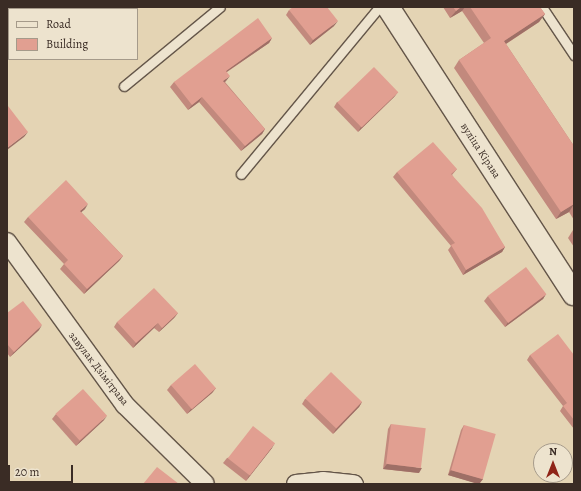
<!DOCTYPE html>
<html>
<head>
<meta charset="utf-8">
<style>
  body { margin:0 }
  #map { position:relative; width:581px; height:491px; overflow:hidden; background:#e4d4b4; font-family:Alegreya,serif }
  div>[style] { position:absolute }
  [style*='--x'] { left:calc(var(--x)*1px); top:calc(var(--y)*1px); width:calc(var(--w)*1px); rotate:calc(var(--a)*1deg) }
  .roads { filter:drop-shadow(1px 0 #645649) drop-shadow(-1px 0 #645649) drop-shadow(0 1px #645649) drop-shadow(0 -1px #645649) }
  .service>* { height:9px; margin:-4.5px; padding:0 4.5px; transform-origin:4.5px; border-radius:4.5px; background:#ede3ce }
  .minor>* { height:18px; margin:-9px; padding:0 9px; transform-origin:9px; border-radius:9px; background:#ede3ce }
  .secondary>* { height:22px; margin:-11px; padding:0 11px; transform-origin:11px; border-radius:11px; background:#ede3ce }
  .wall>* { inset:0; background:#c2897d }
  .shaded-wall>* { inset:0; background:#9e6f66 }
  .building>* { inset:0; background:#e19f91; transform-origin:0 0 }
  span { translate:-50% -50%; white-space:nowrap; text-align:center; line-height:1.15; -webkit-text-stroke:3px #ede3ce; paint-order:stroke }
  .street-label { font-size:11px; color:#3a2c25 }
  .frame { position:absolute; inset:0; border:8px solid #3a2c25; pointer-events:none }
  .legend { position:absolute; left:8px; top:8px; width:130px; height:52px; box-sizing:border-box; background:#ede3ce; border:1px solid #a59a8a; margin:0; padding:5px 7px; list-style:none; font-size:12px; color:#3a2c25 }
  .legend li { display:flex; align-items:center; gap:8px; height:20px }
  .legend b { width:20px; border:1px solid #a59a8a }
  .north { position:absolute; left:533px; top:443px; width:40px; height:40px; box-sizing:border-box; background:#ede3ce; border:1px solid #a59a8a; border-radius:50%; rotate:0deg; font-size:11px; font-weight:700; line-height:16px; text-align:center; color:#3a2c25 }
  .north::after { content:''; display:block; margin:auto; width:14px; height:18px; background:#8f2418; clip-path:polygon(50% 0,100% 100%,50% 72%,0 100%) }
  .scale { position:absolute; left:8px; top:465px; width:65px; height:18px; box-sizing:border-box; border:2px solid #3a2c25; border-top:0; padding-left:5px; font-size:12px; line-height:14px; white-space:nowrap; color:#3a2c25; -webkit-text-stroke:3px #ede3ce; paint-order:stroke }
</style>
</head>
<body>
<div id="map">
  <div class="roads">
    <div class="service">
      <div style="--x:542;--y:7;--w:58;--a:56.3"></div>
      <div style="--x:124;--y:86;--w:124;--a:-39.5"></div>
      <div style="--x:241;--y:174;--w:217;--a:-50.4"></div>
    </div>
    <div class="minor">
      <div style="--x:7;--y:242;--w:201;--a:54.1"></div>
      <div style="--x:125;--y:405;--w:112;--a:44.6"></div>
      <div style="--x:296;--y:484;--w:27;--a:-6"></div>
      <div style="--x:323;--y:481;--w:31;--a:6"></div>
    </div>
    <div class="secondary">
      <div style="--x:388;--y:7;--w:342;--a:57.1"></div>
    </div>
  </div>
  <div class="wall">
    <div style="clip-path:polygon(443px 7px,540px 7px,545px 14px,539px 22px,506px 44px,574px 146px,574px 220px,569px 212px,556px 219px,454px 68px,459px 60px,484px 43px,462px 11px,450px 18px)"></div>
    <div style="clip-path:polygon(289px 10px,334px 26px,310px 45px,286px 15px)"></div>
    <div style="clip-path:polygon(272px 38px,269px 43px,227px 72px,226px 81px,225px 82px,265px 129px,262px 134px,241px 151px,199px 102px,188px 110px,170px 87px,174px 82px)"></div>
    <div style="clip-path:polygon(398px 92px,394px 97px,358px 132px,334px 107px,337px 102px)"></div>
    <div style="clip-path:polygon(457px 169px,452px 175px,505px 247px,502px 252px,463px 275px,448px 250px,451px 246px,393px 177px,397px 172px)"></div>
    <div style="clip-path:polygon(85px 209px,81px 212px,123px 256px,119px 261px,84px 294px,60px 269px,64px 264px,24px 222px,28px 217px)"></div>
    <div style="clip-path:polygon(573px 230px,574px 230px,574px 247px,568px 238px)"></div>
    <div style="clip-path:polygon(546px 294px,543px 299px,505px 327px,484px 301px,488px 296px)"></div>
    <div style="clip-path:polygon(7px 313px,39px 330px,10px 357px,7px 353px)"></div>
    <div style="clip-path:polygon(178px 313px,174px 318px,159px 332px,154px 328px,133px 348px,114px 327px,117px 322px)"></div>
    <div style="clip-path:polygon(530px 355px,574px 355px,574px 429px,560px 411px,563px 406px,527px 360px)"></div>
    <div style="clip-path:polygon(171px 385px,216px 388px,212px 393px,187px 414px,167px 390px)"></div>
    <div style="clip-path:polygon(305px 399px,362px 402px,359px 407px,333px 434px,302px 404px)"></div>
    <div style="clip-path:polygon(56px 414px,104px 420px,76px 446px,52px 419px)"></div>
    <div style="clip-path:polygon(391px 424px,419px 473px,383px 469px,388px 429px)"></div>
    <div style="clip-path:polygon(464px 425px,483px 479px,479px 484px,448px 475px,461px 430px)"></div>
    <div style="clip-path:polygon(272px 448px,246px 481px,223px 463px,227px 458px)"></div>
  </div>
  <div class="shaded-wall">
    <div style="clip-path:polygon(461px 7px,465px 7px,462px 11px,450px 18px,456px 11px)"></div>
    <div style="clip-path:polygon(545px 14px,539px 22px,498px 49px,504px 41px)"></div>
    <div style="clip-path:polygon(338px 21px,334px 26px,310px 45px,313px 40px)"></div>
    <div style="clip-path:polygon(272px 38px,269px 43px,222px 75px,226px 71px)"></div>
    <div style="clip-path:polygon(230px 76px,226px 81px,220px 85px,223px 81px)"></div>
    <div style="clip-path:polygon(398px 92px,394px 97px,358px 132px,361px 127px)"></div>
    <div style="clip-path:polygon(202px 97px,199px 102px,188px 110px,192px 105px)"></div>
    <div style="clip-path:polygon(265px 129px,262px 134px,241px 151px,245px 146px)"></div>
    <div style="clip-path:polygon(28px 132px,24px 137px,7px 150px,7px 148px)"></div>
    <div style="clip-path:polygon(88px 204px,85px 209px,77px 216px,80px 211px)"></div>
    <div style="clip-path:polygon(574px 204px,569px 212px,556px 219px,561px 212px)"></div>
    <div style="clip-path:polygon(505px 247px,502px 252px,463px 275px,466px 270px)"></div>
    <div style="clip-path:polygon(123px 256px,119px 261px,84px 294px,87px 289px)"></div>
    <div style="clip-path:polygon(546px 294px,543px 299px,505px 327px,508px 322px)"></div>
    <div style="clip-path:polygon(178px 313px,174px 318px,159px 332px,162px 328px)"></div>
    <div style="clip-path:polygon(158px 323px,154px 328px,133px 348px,136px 343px)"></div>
    <div style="clip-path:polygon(42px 325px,39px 330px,10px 357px,14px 352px)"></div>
    <div style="clip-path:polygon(216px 388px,212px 393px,187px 414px,191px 409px)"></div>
    <div style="clip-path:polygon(362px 402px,359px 407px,333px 434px,336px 429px)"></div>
    <div style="clip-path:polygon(107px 416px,104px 420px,76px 446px,80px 441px)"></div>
    <div style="clip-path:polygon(275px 443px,272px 448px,246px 481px,249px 476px)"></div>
    <div style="clip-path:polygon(387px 464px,422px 468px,419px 473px,383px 469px)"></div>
    <div style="clip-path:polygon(451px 470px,483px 479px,479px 484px,478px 484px,448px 475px)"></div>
  </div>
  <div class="building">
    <div style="clip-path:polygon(293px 7px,327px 7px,338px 21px,313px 40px,289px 10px)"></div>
    <div style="clip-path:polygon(453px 7px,461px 7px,456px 11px)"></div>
    <div style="clip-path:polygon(470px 7px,540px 7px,545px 14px,504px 41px,574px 146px,574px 204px,561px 212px,459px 60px,491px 38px)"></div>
    <div style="clip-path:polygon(258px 18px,272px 38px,226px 71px,230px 76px,223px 81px,265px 129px,245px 146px,202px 97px,192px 105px,174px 82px)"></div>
    <div style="left:374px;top:67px;width:35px;height:51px;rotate:46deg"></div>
    <div style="clip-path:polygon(7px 106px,8px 106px,28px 132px,7px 148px)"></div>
    <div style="clip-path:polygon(433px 142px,457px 169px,451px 174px,482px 208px,505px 247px,466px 270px,451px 245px,455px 243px,397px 172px)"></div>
    <div style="clip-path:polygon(66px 180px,88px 204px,80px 211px,123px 256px,87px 289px,64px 264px,68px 260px,28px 217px)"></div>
    <div style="left:526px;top:267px;width:34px;height:48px;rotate:53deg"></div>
    <div style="clip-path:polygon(154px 288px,178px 313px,162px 328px,158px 323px,136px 343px,117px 322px)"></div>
    <div style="clip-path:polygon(23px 301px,42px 325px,14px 352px,7px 344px,7px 313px)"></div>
    <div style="clip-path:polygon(558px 334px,574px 355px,574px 420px,563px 406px,567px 403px,530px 355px)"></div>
    <div style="left:195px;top:364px;width:32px;height:32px;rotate:49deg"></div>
    <div style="left:331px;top:372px;width:43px;height:37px;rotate:44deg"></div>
    <div style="left:83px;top:389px;width:36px;height:37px;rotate:48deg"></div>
    <div style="left:391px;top:424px;width:35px;height:40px;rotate:7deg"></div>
    <div style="left:464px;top:425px;width:33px;height:47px;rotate:16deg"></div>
    <div style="left:253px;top:426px;width:28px;height:41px;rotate:38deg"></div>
    <div style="clip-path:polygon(157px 467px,179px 484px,143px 484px)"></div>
  </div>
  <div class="street-label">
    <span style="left:480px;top:151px;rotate:57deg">вуліца Кірава</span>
    <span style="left:98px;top:369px;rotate:52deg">завулак Дзімітрава</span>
  </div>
  <div class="frame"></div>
  <ul class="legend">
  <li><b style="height:5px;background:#ede3ce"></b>Road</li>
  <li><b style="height:11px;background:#e19f91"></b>Building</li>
  </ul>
  <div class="north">N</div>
  <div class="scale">20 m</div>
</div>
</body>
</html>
